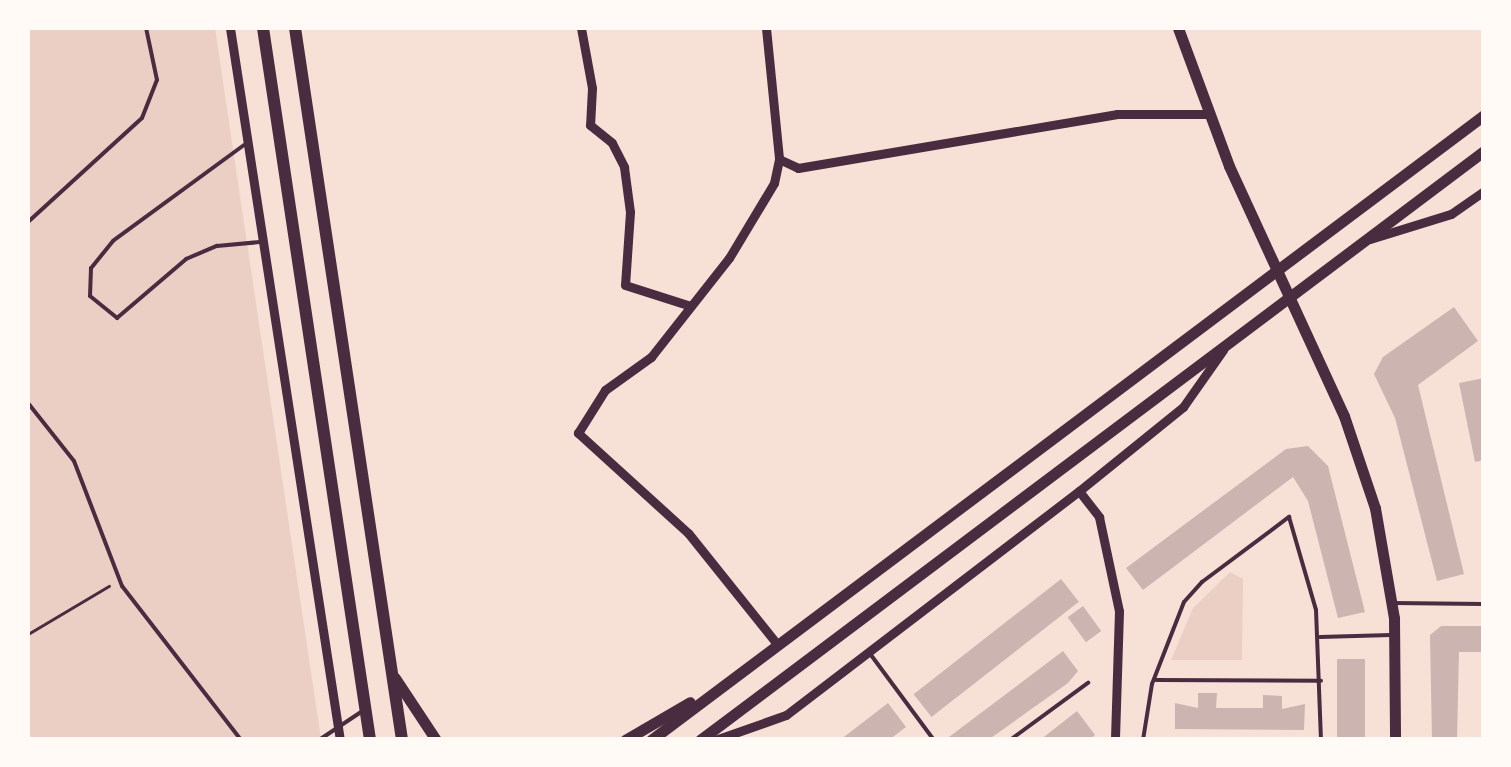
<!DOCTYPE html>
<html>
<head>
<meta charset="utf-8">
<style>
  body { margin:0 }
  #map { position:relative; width:1511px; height:767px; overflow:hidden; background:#f7e1d7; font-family:Arial,sans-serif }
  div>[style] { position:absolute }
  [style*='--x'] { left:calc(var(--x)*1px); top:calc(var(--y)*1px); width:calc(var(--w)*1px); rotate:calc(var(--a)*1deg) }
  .green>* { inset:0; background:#ebcfc5 }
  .building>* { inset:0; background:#ccb4b1; transform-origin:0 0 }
  .path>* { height:2.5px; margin:-1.25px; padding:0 1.25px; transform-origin:1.25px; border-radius:1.25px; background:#4a2c40 }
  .service>* { height:4px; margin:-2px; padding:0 2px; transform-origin:2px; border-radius:2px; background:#4a2c40 }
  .minor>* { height:9px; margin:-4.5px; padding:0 4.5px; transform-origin:4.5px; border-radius:4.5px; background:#4a2c40 }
  .tertiary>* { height:11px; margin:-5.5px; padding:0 5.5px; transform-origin:5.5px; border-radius:5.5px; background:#4a2c40 }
  .secondary>* { height:12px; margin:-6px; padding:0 6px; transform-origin:6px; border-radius:6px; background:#4a2c40 }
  span { translate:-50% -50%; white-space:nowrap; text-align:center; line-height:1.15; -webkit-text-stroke:8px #fffaf5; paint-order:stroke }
  .frame { position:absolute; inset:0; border:30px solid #fffaf5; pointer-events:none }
</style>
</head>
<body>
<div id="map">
  <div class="green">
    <div style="clip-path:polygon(28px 28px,215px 28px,321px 739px,28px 739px)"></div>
    <div style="clip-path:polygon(1230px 572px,1243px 579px,1242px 660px,1171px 660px,1193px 608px)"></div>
  </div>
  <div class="building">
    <div style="clip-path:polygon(1454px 307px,1478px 341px,1418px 385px,1464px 574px,1437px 581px,1395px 418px,1374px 374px,1383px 357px)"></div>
    <div style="clip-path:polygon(1484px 378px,1484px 460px,1475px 462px,1459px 383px)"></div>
    <div style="clip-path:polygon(1308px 446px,1328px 466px,1365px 612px,1338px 618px,1308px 501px,1293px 477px,1143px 590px,1126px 568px,1286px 449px)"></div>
    <div style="left:1061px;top:579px;width:29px;height:187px;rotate:52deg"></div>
    <div style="left:1083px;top:606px;width:31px;height:19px;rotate:54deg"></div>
    <div style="clip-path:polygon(1441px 626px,1484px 626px,1484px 652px,1459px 652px,1457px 740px,1432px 740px,1430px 635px)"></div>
    <div style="clip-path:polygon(1063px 651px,1078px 671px,1068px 683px,988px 740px,945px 740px)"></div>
    <div style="left:1337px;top:659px;width:28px;height:81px"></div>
    <div style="clip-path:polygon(1198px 693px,1217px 693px,1216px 708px,1263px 708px,1263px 695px,1282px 696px,1282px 709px,1305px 704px,1304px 730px,1175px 729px,1175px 703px,1198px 708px)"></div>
    <div style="clip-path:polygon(888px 703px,906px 727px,889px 740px,840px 740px)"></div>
    <div style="clip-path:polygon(1077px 711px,1095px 735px,1089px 740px,1040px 740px)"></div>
  </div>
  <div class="path">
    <div style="--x:28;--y:634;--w:94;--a:-30.7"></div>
  </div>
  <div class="service">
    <div style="--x:244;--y:145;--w:162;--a:143.8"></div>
    <div style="--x:113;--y:241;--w:35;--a:129"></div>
    <div style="--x:91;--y:268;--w:28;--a:92"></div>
    <div style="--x:90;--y:296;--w:35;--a:39"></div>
    <div style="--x:117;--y:318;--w:91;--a:-40.5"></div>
    <div style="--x:186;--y:259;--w:34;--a:-23"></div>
    <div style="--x:217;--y:246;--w:43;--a:-5.3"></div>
    <div style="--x:28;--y:222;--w:154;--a:-42.4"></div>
    <div style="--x:142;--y:118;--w:41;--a:-68.5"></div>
    <div style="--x:157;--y:80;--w:53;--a:-101.9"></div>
    <div style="--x:28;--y:403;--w:74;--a:51.6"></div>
    <div style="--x:74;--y:461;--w:134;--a:69"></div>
    <div style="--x:122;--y:586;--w:195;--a:52.3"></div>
    <div style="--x:1393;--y:603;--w:91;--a:0.6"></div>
    <div style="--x:1320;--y:637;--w:71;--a:-1.6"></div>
    <div style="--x:871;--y:655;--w:106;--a:53.5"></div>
    <div style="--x:1156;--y:680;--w:165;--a:0.3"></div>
    <div style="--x:1143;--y:739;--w:28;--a:2"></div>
    <div style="--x:319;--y:740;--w:50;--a:-33.7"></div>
    <div style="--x:1010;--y:740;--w:97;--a:-36.2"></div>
    <div style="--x:1143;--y:740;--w:57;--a:-80.9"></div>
    <div style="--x:1152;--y:684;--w:88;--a:-68.7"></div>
    <div style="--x:1184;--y:602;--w:27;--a:-48"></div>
    <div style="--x:1202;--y:582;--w:109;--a:-36.8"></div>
    <div style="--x:1289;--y:517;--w:97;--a:73.8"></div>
    <div style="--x:1316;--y:610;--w:130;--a:87.8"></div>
  </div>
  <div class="minor">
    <div style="--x:230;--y:28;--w:720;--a:81.22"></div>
    <div style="--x:581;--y:28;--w:61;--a:79.6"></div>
    <div style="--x:592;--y:88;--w:37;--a:93"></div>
    <div style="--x:590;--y:125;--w:28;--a:39"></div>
    <div style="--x:612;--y:143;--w:27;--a:63"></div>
    <div style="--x:624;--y:167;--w:45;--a:82.4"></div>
    <div style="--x:630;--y:212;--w:73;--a:93.9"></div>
    <div style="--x:625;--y:285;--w:69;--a:17.7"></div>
    <div style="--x:766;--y:28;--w:132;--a:84.3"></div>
    <div style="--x:779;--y:159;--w:21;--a:25"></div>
    <div style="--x:798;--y:168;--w:324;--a:-9.6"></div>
    <div style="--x:1117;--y:114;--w:91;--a:0"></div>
    <div style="--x:1370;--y:239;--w:85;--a:-17.2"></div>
    <div style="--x:1451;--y:214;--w:40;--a:-34.9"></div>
    <div style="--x:1079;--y:491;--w:33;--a:52"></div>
    <div style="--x:1099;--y:517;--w:96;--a:78"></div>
    <div style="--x:1119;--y:611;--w:129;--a:91.8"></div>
    <div style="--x:777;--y:644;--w:142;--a:-128.7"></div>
    <div style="--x:688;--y:533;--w:149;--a:-137.7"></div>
    <div style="--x:578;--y:433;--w:51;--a:-57.9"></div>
    <div style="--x:605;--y:390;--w:57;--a:-35.7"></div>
    <div style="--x:651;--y:357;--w:126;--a:-51.8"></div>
    <div style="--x:729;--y:258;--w:87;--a:-59"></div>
    <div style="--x:774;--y:183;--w:25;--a:-78"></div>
    <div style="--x:715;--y:740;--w:75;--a:-19.4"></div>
    <div style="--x:786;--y:715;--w:369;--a:-37.4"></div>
    <div style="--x:1079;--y:491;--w:134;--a:-38.9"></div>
    <div style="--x:1183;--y:407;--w:70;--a:-54.9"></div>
  </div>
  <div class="tertiary">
    <div style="--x:1178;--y:28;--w:147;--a:69.7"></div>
    <div style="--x:1229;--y:166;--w:275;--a:65.3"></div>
    <div style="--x:1344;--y:416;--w:97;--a:71.4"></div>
    <div style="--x:1375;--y:508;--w:112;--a:80.2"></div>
    <div style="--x:1394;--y:618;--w:122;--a:89.5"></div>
    <div style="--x:395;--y:678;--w:74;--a:56.5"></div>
    <div style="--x:625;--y:740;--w:75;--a:-30.3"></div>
    <div style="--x:651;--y:740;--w:1041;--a:-36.88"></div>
    <div style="--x:700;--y:740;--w:981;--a:-36.92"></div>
  </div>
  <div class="secondary">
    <div style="--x:263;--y:28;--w:720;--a:81.45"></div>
    <div style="--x:295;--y:28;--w:720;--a:81.45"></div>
  </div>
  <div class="frame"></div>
</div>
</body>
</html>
